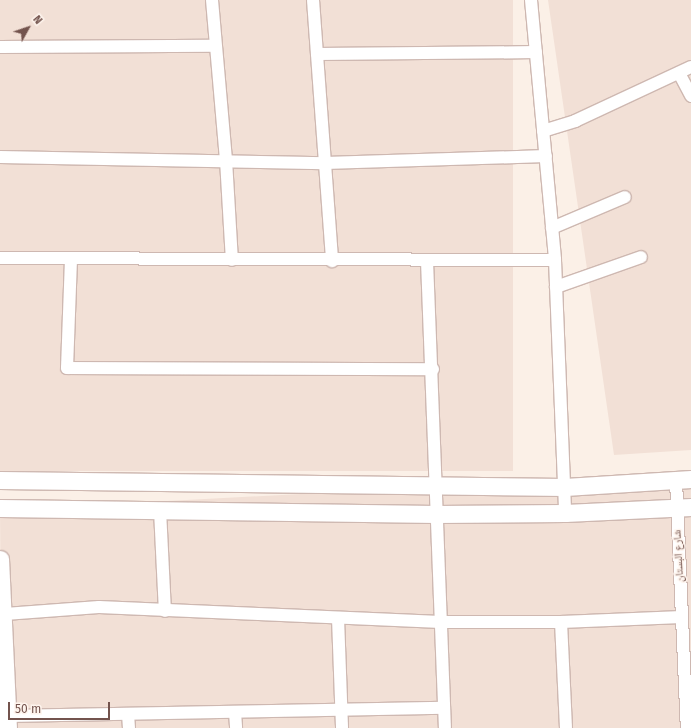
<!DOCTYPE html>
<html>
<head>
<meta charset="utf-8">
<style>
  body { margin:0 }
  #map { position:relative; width:691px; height:728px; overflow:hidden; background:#fbf0e7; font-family:"Fira Sans","Noto Naskh Arabic",sans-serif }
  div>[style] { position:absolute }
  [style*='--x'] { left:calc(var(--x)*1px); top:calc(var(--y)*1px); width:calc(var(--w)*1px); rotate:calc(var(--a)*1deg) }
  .residential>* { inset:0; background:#f2e0d6; transform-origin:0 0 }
  .roads { filter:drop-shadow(1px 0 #ceb8b1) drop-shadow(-1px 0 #ceb8b1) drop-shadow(0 1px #ceb8b1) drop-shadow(0 -1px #ceb8b1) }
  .street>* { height:12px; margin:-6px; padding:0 6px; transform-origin:6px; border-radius:6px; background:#fff }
  .secondary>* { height:17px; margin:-8.5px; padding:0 8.5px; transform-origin:8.5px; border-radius:8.5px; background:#fff }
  span { translate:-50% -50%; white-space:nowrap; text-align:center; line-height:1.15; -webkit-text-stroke:3px #fef4ed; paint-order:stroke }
  .street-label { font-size:11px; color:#73534d }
  .north { position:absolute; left:8px; top:8px; width:40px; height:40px; -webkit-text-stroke:3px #fef4ed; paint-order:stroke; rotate:50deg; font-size:11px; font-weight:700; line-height:16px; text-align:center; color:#73534d }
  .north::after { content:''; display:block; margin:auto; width:14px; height:18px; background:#73534d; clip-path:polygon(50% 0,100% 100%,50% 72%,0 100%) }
  .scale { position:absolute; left:8px; top:702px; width:102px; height:18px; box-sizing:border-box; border:2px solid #73534d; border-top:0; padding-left:5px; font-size:12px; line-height:14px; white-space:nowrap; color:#73534d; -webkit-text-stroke:3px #fef4ed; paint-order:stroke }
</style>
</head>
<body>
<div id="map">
  <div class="residential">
    <div style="left:0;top:0;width:513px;height:471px"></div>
    <div style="clip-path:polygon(548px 0,691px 0,691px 450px,614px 455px)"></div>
    <div style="clip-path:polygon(691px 473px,691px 728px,2px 728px,0 510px)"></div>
  </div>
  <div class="roads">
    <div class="street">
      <div style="--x:212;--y:0;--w:161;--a:85"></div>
      <div style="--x:226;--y:160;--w:100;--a:86.6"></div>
      <div style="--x:313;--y:0;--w:262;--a:85.8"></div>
      <div style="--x:531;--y:0;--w:261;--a:84.7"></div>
      <div style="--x:555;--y:260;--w:253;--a:87.7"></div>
      <div style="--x:0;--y:47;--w:215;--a:-0.3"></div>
      <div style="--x:317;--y:54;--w:219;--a:-0.5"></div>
      <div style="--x:679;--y:73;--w:26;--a:62"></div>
      <div style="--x:543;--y:131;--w:34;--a:-17"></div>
      <div style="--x:575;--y:121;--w:128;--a:-25"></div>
      <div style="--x:0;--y:157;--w:325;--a:1.1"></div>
      <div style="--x:325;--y:163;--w:221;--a:-1.8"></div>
      <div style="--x:552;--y:228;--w:79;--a:-23"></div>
      <div style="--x:0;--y:258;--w:555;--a:0.21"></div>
      <div style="--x:71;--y:259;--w:109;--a:92.1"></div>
      <div style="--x:67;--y:368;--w:366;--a:0.2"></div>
      <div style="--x:427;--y:261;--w:467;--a:87.8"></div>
      <div style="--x:556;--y:287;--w:90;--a:-19.4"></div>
      <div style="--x:676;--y:480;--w:248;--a:87.5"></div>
      <div style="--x:160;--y:510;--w:101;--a:87.2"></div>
      <div style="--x:5;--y:614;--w:94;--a:-4.3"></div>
      <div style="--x:99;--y:607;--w:342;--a:2.5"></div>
      <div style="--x:441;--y:622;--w:120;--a:0"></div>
      <div style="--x:561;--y:622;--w:121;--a:-2.4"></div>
      <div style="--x:338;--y:618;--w:110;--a:87.9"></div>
      <div style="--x:561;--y:622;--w:106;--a:87.3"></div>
      <div style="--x:235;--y:712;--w:16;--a:86"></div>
      <div style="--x:128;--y:714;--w:14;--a:86"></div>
      <div style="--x:8;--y:716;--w:436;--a:-1.1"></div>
    </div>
    <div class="secondary">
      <div style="--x:0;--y:480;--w:565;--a:0.71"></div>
      <div style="--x:565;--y:487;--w:126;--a:-3.6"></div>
      <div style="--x:0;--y:508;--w:436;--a:0.8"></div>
      <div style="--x:436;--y:514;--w:129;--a:-0.4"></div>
      <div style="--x:565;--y:513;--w:126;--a:-2.7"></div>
      <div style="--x:0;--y:559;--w:169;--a:87.3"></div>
    </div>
  </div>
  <div class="street-label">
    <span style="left:679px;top:556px;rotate:-93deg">شارع البستان</span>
  </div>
  <div class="north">N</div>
  <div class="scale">50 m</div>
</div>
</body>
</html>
